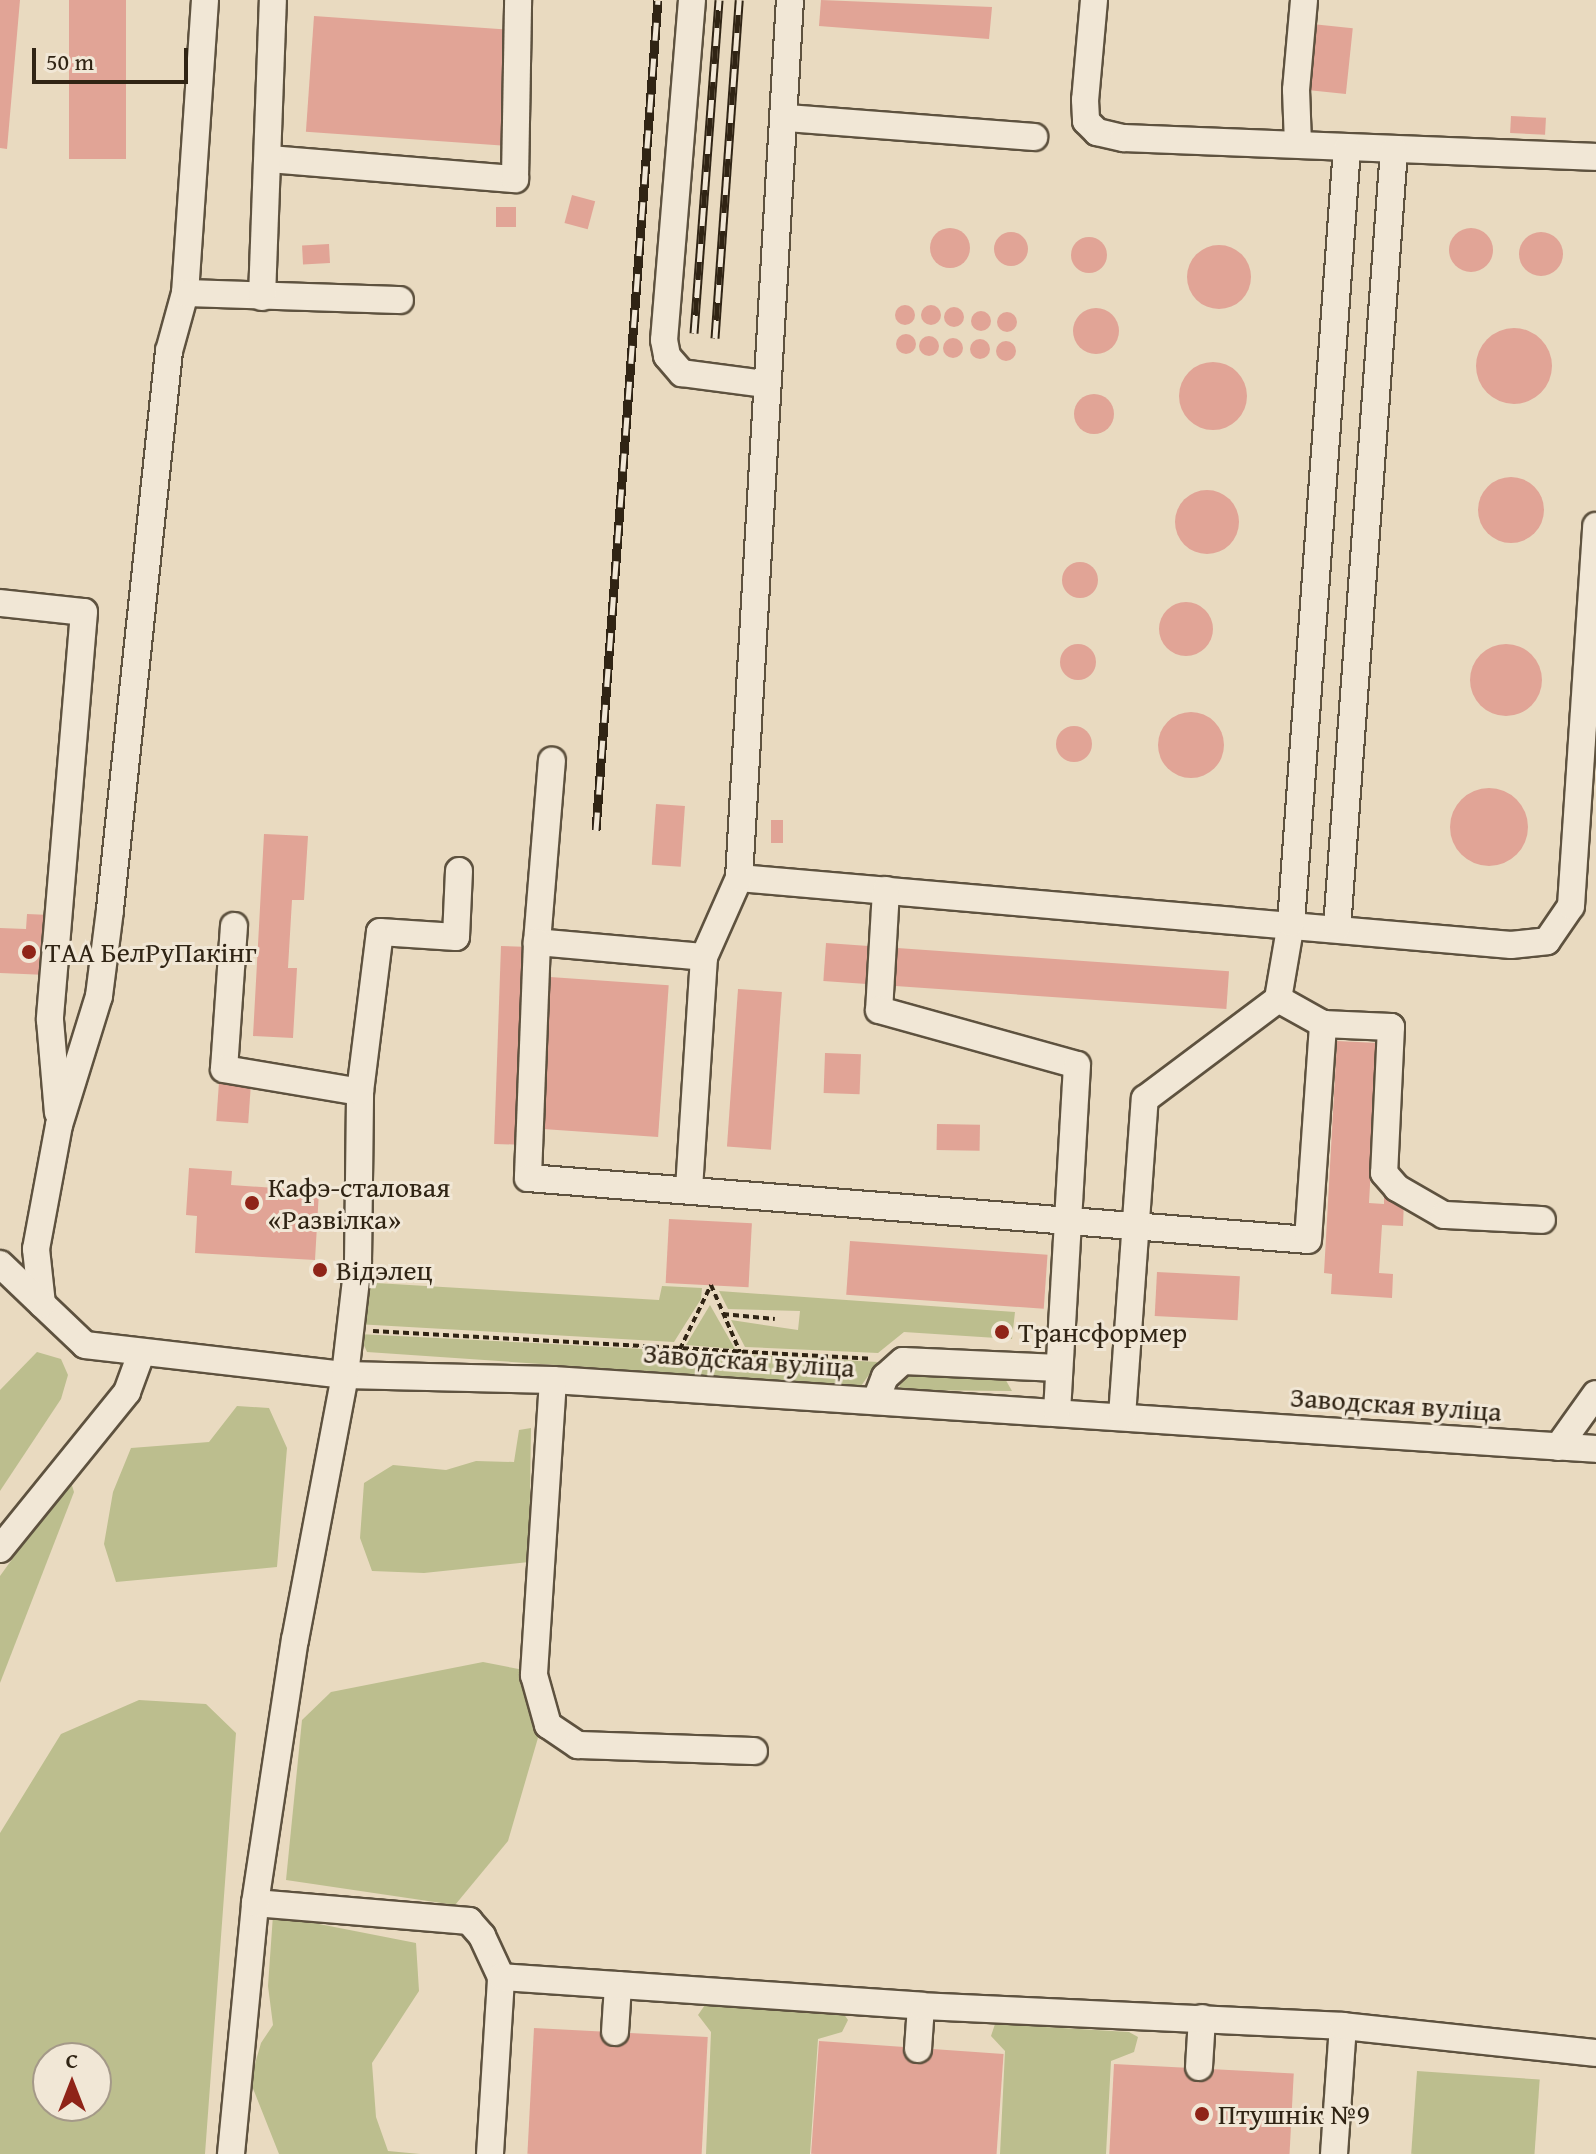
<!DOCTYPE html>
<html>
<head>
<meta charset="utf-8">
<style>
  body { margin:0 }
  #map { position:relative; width:1596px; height:2154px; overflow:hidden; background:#e9dac0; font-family:"Gentium Book Plus",serif }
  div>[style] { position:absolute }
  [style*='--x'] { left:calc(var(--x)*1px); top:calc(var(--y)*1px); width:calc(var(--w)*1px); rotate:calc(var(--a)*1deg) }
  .green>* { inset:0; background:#bcbe8e; transform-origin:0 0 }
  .building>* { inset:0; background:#e1a496; transform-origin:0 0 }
  .round { border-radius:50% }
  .path>* { height:4px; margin-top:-2px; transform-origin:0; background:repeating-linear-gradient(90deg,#302414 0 6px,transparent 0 10px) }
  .roads { filter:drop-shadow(2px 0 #5e523f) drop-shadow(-2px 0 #5e523f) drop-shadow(0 2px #5e523f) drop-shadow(0 -2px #5e523f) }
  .minor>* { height:26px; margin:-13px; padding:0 13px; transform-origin:13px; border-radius:13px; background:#f1e7d6 }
  .rail>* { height:9px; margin-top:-4.5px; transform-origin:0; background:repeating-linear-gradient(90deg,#f1e7d6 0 18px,#302414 0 36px); box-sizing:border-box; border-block:2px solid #302414 }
  .dots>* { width:22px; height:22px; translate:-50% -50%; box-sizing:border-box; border:4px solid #f1e7d6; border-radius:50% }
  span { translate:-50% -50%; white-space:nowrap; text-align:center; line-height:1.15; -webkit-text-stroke:6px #f1e7d6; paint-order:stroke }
  .poi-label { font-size:28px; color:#302414 }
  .left { translate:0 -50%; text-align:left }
  .street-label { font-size:28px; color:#302414 }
  .north { position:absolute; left:32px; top:2042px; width:80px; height:80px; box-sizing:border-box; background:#f1e7d6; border:2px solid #a49988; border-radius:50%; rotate:0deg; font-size:22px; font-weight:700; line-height:32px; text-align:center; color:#302414 }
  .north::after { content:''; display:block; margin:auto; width:28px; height:36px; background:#8f2418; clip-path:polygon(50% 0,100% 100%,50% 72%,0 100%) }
  .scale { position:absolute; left:32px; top:48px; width:156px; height:36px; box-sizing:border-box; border:4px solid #302414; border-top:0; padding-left:10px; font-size:24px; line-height:28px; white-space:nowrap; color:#302414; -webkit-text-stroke:6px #f1e7d6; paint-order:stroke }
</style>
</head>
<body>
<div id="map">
  <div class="green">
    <div style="clip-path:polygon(359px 1282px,659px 1300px,662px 1286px,702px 1288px,701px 1299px,674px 1342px,356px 1324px)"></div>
    <div style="clip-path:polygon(719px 1291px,1015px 1312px,1012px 1339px,904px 1332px,878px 1353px,745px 1347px,731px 1320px,798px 1330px,800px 1311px,728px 1309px)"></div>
    <div style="clip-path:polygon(710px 1305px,735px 1349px,686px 1345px)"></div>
    <div style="clip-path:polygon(359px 1334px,534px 1343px,878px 1362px,861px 1386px,367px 1352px)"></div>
    <div style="clip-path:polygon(37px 1352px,61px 1359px,68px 1375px,61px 1399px,0 1491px,0 1390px)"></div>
    <div style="clip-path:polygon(902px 1374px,1004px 1377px,1012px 1391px,899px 1390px)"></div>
    <div style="clip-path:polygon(237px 1406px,269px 1408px,287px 1448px,277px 1567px,116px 1582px,104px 1544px,113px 1492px,131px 1448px,209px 1442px)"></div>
    <div style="clip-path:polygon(531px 1428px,529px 1562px,424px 1573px,372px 1571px,360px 1538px,364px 1483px,393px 1465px,446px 1470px,476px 1461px,514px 1462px,519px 1430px)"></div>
    <div style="clip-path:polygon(70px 1479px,74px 1492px,0 1683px,0 1576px)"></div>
    <div style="clip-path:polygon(483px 1662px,524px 1670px,542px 1724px,508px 1841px,455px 1905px,286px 1880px,302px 1720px,331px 1692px)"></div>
    <div style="clip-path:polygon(evenodd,139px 1700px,206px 1704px,236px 1733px,205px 2154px,0 2154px,0 1833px,61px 1734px,139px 1700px,48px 2058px,96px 2058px,96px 2106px,48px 2106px,48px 2058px)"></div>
    <div style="clip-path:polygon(273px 1915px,416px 1943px,419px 1991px,372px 2063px,376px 2117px,388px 2151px,420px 2154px,279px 2154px,250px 2081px,261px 2043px,273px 2025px,268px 1986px)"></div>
    <div style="clip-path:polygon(707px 2002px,841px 2010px,848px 2020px,842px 2032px,818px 2039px,810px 2154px,706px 2154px,711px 2032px,698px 2015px)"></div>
    <div style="clip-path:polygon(995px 2024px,1129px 2032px,1138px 2037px,1134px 2052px,1111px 2061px,1106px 2154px,1000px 2154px,1005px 2051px,991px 2036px)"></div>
    <div style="left:1417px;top:2071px;width:123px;height:83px;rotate:4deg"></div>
  </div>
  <div class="building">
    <div style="clip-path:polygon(0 0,20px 0,7px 149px,0 148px)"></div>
    <div style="left:69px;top:0;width:57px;height:159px"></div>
    <div style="clip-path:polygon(821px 0,992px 7px,989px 39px,819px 26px)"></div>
    <div style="left:314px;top:16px;width:196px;height:116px;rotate:4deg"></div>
    <div style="left:1312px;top:24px;width:41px;height:66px;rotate:6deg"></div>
    <div style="left:1511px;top:116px;width:35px;height:17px;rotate:3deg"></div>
    <div style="left:572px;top:195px;width:24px;height:29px;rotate:15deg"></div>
    <div style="left:496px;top:207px;width:20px;height:20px"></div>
    <div class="round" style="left:930px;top:228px;width:40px;height:40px"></div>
    <div class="round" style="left:1449px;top:228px;width:44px;height:44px"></div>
    <div class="round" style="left:1519px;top:232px;width:44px;height:44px"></div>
    <div class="round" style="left:994px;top:232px;width:34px;height:34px"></div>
    <div class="round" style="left:1071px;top:237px;width:36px;height:36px"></div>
    <div style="left:329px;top:244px;width:19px;height:27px;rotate:87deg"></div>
    <div class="round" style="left:1187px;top:245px;width:64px;height:64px"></div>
    <div class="round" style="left:921px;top:305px;width:20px;height:20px"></div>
    <div class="round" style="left:895px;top:305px;width:20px;height:20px"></div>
    <div class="round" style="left:944px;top:307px;width:20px;height:20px"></div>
    <div class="round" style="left:1073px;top:308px;width:46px;height:46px"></div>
    <div class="round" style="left:971px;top:311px;width:20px;height:20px"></div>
    <div class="round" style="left:997px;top:312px;width:20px;height:20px"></div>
    <div class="round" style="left:1476px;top:328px;width:76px;height:76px"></div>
    <div class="round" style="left:896px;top:334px;width:20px;height:20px"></div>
    <div class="round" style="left:919px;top:336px;width:20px;height:20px"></div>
    <div class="round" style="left:943px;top:338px;width:20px;height:20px"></div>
    <div class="round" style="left:970px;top:339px;width:20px;height:20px"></div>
    <div class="round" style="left:996px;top:341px;width:20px;height:20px"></div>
    <div class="round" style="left:1179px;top:362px;width:68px;height:68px"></div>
    <div class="round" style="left:1074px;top:394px;width:40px;height:40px"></div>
    <div class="round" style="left:1478px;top:477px;width:66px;height:66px"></div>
    <div class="round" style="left:1175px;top:490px;width:64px;height:64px"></div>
    <div class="round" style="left:1062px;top:562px;width:36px;height:36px"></div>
    <div class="round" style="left:1159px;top:602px;width:54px;height:54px"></div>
    <div class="round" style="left:1060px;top:644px;width:36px;height:36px"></div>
    <div class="round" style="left:1470px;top:644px;width:72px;height:72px"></div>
    <div class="round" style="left:1158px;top:712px;width:66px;height:66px"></div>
    <div class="round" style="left:1056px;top:726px;width:36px;height:36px"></div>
    <div class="round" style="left:1450px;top:788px;width:78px;height:78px"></div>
    <div style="left:656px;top:804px;width:29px;height:61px;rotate:4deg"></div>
    <div style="left:771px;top:820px;width:12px;height:23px"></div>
    <div style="clip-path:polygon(264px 834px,308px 836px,304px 900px,292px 900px,288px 968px,297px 968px,293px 1038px,253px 1036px)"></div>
    <div style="clip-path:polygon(27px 914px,50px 915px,47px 975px,0 973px,0 928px,26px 929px)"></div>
    <div style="left:826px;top:943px;width:404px;height:38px;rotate:4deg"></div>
    <div style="left:501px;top:946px;width:30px;height:198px;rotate:2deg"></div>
    <div style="left:550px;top:977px;width:119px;height:152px;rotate:4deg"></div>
    <div style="left:738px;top:989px;width:44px;height:158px;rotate:4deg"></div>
    <div style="clip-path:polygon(1337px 1041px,1378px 1043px,1369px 1203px,1384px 1204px,1384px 1197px,1404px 1199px,1403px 1226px,1382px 1225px,1379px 1273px,1393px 1274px,1392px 1298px,1331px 1294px,1332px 1274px,1324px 1273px)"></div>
    <div style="left:825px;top:1053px;width:36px;height:40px;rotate:2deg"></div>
    <div style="left:219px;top:1082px;width:32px;height:39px;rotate:4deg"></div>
    <div style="left:937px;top:1124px;width:43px;height:26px;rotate:1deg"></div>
    <div style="clip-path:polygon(189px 1168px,232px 1171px,231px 1185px,319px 1191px,315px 1260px,195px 1253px,197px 1216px,186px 1215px)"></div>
    <div style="left:669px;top:1219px;width:83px;height:64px;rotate:3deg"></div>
    <div style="left:850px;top:1241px;width:198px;height:54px;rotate:4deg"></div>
    <div style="left:1157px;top:1272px;width:83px;height:44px;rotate:3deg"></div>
    <div style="left:534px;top:2028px;width:174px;height:126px;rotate:3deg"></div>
    <div style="left:819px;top:2041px;width:185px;height:113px;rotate:4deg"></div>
    <div style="left:1114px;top:2064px;width:180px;height:90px;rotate:3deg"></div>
  </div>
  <div class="path">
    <div style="--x:723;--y:1314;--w:52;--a:5.5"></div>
    <div style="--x:373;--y:1331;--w:499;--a:3.2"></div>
    <div style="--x:680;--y:1349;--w:71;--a:-64.2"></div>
    <div style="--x:711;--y:1285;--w:73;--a:66.6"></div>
  </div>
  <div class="roads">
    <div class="minor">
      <div style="--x:205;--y:0;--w:294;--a:93.9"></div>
      <div style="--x:185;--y:293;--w:60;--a:105.4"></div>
      <div style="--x:169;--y:351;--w:562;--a:96.03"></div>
      <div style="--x:110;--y:910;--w:87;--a:97.3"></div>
      <div style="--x:99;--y:996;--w:135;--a:107.2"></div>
      <div style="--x:59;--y:1125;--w:126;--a:100.5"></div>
      <div style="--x:36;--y:1249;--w:55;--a:83.8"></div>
      <div style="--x:42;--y:1304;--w:59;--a:43.6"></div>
      <div style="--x:85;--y:1345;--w:262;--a:6.6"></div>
      <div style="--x:345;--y:1375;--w:208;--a:1.4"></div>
      <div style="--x:553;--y:1380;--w:1045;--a:3.78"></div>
      <div style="--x:692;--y:0;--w:341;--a:94.7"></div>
      <div style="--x:664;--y:340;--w:16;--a:79"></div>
      <div style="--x:667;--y:356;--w:23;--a:49"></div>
      <div style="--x:682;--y:373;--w:83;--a:7.6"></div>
      <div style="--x:1094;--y:0;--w:100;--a:95.1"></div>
      <div style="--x:1085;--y:100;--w:21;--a:87"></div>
      <div style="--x:1086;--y:121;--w:16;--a:45"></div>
      <div style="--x:1097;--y:132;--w:28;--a:13"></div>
      <div style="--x:1124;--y:138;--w:472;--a:2.3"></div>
      <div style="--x:787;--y:118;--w:248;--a:4.4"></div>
      <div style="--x:1298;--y:144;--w:54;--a:-92.1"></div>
      <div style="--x:1296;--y:90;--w:90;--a:-84.9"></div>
      <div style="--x:270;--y:159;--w:246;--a:4.7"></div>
      <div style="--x:515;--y:179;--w:179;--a:-89"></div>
      <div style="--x:185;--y:293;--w:215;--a:1.9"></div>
      <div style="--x:262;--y:297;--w:297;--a:-87.9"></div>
      <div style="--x:0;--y:603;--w:84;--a:6.1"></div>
      <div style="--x:84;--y:612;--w:409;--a:94.8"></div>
      <div style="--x:50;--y:1020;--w:93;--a:85.1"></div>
      <div style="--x:739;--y:878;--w:775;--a:4.96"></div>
      <div style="--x:1511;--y:945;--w:36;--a:-6"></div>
      <div style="--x:1547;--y:941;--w:42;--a:-55.6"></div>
      <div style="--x:1571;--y:906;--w:381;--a:-86.2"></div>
      <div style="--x:886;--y:890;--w:120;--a:93.3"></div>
      <div style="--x:879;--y:1010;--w:205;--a:15.5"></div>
      <div style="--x:1077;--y:1065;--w:347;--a:93.3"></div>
      <div style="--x:234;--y:926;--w:143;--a:94"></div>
      <div style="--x:224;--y:1069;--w:138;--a:9.6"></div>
      <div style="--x:1337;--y:928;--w:780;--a:-85.81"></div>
      <div style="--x:537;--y:942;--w:182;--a:-85.3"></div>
      <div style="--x:704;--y:957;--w:168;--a:-174.9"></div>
      <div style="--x:537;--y:942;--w:236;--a:92.2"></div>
      <div style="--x:528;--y:1178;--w:782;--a:4.54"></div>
      <div style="--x:1308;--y:1240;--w:217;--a:-86"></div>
      <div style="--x:1323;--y:1024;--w:51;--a:-150.9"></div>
      <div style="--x:1323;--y:1024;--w:68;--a:2.5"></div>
      <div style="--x:1391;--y:1027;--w:146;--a:92.7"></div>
      <div style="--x:1384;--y:1173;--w:20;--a:49"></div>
      <div style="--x:1397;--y:1188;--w:54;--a:29.9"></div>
      <div style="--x:1444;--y:1215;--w:98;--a:2.9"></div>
      <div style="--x:689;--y:1189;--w:232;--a:-86.3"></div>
      <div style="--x:704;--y:957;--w:86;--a:-66.1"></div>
      <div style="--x:739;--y:878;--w:879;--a:-86.68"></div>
      <div style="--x:0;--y:1264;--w:58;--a:43.6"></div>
      <div style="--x:553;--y:1380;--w:296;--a:93.7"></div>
      <div style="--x:534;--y:1675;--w:52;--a:74.4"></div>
      <div style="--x:548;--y:1725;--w:36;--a:34"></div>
      <div style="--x:578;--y:1745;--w:176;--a:2"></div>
      <div style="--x:876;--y:1400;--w:25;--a:-69"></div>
      <div style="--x:885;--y:1377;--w:24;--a:-42"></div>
      <div style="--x:903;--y:1361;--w:156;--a:2.6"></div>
      <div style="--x:1122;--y:1416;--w:318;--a:-85.9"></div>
      <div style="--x:1145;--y:1099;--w:166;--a:-36.9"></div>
      <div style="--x:1278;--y:999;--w:77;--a:-80.3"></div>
      <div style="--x:1291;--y:923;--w:777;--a:-85.87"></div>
      <div style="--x:1558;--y:1447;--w:65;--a:-54.4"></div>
      <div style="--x:0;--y:1549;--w:202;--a:-51"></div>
      <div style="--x:127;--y:1392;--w:40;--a:-69.8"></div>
      <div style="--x:255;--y:1903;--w:215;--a:4.8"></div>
      <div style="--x:469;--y:1921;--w:20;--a:49"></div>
      <div style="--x:482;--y:1936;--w:45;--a:65.1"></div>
      <div style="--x:615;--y:2032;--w:47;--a:-86.3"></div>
      <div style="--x:918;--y:2049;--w:43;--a:-86"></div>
      <div style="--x:1199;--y:2067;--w:49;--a:-86.5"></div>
      <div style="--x:231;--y:2154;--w:252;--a:-84.5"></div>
      <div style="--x:255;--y:1903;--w:266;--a:-81.4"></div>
      <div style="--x:295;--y:1640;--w:270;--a:-79.3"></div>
      <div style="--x:345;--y:1375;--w:114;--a:-83.4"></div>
      <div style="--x:358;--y:1262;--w:170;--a:-89.3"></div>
      <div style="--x:360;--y:1092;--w:161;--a:-82.9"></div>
      <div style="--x:380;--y:932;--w:76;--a:3.8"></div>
      <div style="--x:456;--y:937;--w:66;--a:-87.4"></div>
      <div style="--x:490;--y:2154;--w:177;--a:-86.4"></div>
      <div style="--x:501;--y:1977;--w:421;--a:3.9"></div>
      <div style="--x:921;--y:2006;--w:422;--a:2.7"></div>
      <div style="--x:1334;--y:2154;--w:128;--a:-86"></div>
      <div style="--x:1343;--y:2026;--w:254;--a:6.1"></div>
    </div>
  </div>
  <div class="rail">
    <div style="--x:694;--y:333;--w:334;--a:-85.7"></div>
    <div style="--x:715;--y:338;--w:339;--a:-85.9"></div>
    <div style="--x:596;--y:830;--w:832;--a:-85.73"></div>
  </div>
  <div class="dots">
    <div style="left:29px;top:952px;background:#8f2418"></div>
    <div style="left:252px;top:1203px;background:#8f2418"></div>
    <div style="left:320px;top:1270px;background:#8f2418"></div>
    <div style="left:1002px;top:1332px;background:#8f2418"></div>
    <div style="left:1202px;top:2114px;background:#8f2418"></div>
  </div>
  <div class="poi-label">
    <span class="left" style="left:45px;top:952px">ТАА БелРуПакінг</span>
    <span class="left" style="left:268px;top:1203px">Кафэ-сталовая<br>«Развілка»</span>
    <span class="left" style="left:336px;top:1270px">Відэлец</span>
    <span class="left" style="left:1018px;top:1332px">Трансформер</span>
    <span class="left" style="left:1218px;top:2114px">Птушнік №9</span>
  </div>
  <div class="street-label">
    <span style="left:749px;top:1360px;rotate:4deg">Заводская вуліца</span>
    <span style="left:1396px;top:1404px;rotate:4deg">Заводская вуліца</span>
  </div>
  <div class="north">С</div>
  <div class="scale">50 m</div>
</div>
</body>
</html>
